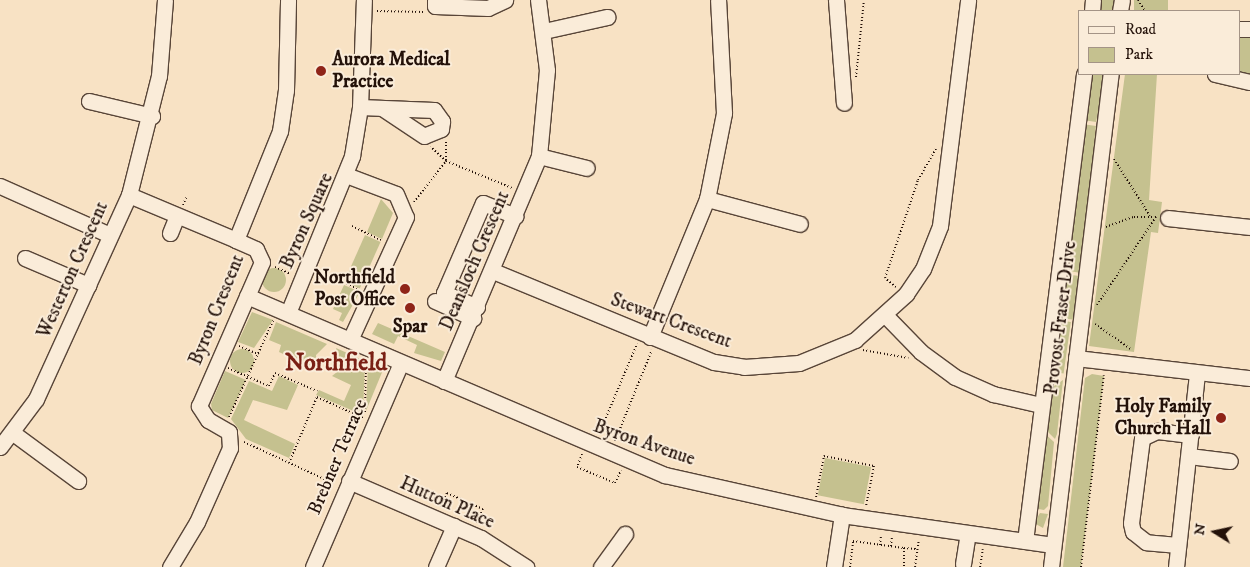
<!DOCTYPE html>
<html>
<head>
<meta charset="utf-8">
<style>
  body { margin:0 }
  #map { position:relative; width:1250px; height:567px; overflow:hidden; background:#f8e2c4; font-family:"IM FELL DW Pica",serif }
  div>[style] { position:absolute }
  [style*='--x'] { left:calc(var(--x)*1px); top:calc(var(--y)*1px); width:calc(var(--w)*1px); rotate:calc(var(--a)*1deg) }
  .green>* { inset:0; background:#c5c18f; transform-origin:0 0 }
  .round { border-radius:50% }
  .path>* { height:2px; margin-top:-1px; transform-origin:0; background:repeating-linear-gradient(90deg,#231109 0 1px,transparent 0 3.5px) }
  .roads { filter:drop-shadow(1px 0 #584538) drop-shadow(-1px 0 #584538) drop-shadow(0 1px #584538) drop-shadow(0 -1px #584538) }
  .minor>* { height:15px; margin:-7.5px; padding:0 7.5px; transform-origin:7.5px; border-radius:7.5px; background:#faecd9 }
  .dots>* { width:14px; height:14px; translate:-50% -50%; box-sizing:border-box; border:2px solid #faecd9; border-radius:50% }
  span { translate:-50% -50%; white-space:nowrap; text-align:center; line-height:1.15; -webkit-text-stroke:4px #faecd9; paint-order:stroke }
  .poi-label { font-size:19px; color:#231109; font-weight:700 }
  .left { translate:0 -50%; text-align:left }
  .right { translate:-100% -50%; text-align:right }
  .street-label { font-size:19px; color:#231109 }
  .district-label { font-size:24px; color:#7a1f14; font-weight:700 }
  .legend { position:absolute; left:1078px; top:10px; width:162px; height:65px; box-sizing:border-box; background:#faecd9; border:1px solid #a49486; margin:0; padding:6px 9px; list-style:none; font-size:15px; color:#231109 }
  .legend li { display:flex; align-items:center; gap:10px; height:25px }
  .legend b { width:25px; border:1px solid #a49486 }
  .north { position:absolute; left:1190px; top:507px; width:50px; height:50px; -webkit-text-stroke:4px #faecd9; paint-order:stroke; rotate:280deg; font-size:14px; font-weight:700; line-height:20px; text-align:center; color:#231109 }
  .north::after { content:''; display:block; margin:auto; width:18px; height:22px; background:#231109; clip-path:polygon(50% 0,100% 100%,50% 72%,0 100%) }
</style>
</head>
<body>
<div id="map">
  <div class="green">
    <div style="clip-path:polygon(1099px 0,1115px 0,1114px 11px,1097px 11px)"></div>
    <div style="left:1134px;top:0;width:34px;height:11px"></div>
    <div style="left:1239px;top:33px;width:11px;height:41px"></div>
    <div style="clip-path:polygon(1089px 74px,1106px 74px,1096px 122px,1083px 120px)"></div>
    <div style="clip-path:polygon(1125px 74px,1157px 74px,1149px 200px,1162px 202px,1158px 233px,1151px 232px,1134px 352px,1089px 346px)"></div>
    <div style="clip-path:polygon(1082px 124px,1096px 126px,1081px 273px,1063px 270px)"></div>
    <div style="clip-path:polygon(381px 199px,393px 213px,382px 239px,367px 232px)"></div>
    <div style="left:365px;top:235px;width:17px;height:51px;rotate:24deg"></div>
    <div class="round" style="left:262px;top:268px;width:24px;height:24px"></div>
    <div style="left:1063px;top:274px;width:17px;height:44px;rotate:7deg"></div>
    <div style="clip-path:polygon(344px 285px,360px 292px,343px 322px,339px 320px,342px 313px,333px 309px)"></div>
    <div style="clip-path:polygon(252px 312px,273px 320px,254px 348px,238px 342px)"></div>
    <div style="left:1057px;top:320px;width:14px;height:52px;rotate:8deg"></div>
    <div style="clip-path:polygon(276px 322px,327px 344px,316px 355px,317px 370px,279px 352px,281px 345px,269px 340px)"></div>
    <div style="clip-path:polygon(378px 323px,445px 352px,441px 361px,414px 353px,417px 345px,398px 336px,394px 344px,372px 334px)"></div>
    <div style="clip-path:polygon(336px 348px,365px 361px,363px 415px,316px 395px,319px 390px,344px 401px,351px 385px,332px 376px,342px 368px)"></div>
    <div class="round" style="left:230px;top:349px;width:24px;height:24px"></div>
    <div style="clip-path:polygon(368px 363px,383px 370px,366px 411px)"></div>
    <div style="clip-path:polygon(225px 371px,246px 380px,228px 418px,212px 410px,211px 404px)"></div>
    <div style="clip-path:polygon(1092px 374px,1104px 376px,1081px 567px,1063px 567px,1085px 378px)"></div>
    <div style="clip-path:polygon(279px 376px,298px 385px,287px 410px,253px 400px,244px 420px,295px 444px,289px 458px,246px 439px,231px 419px,249px 381px,272px 391px)"></div>
    <div style="clip-path:polygon(1063px 380px,1057px 434px,1055px 439px,1044px 428px,1048px 390px)"></div>
    <div style="clip-path:polygon(1043px 432px,1054px 442px,1048px 506px,1044px 510px,1033px 508px)"></div>
    <div style="left:825px;top:458px;width:47px;height:38px;rotate:11deg"></div>
    <div style="clip-path:polygon(1040px 513px,1048px 514px,1043px 528px,1034px 523px)"></div>
  </div>
  <div class="path">
    <div style="--x:1138;--y:0;--w:13;--a:58"></div>
    <div style="--x:377;--y:11;--w:47;--a:1.2"></div>
    <div style="--x:856;--y:77;--w:77;--a:-84.1"></div>
    <div style="--x:446;--y:142;--w:19;--a:90"></div>
    <div style="--x:446;--y:161;--w:71;--a:22.2"></div>
    <div style="--x:1114;--y:159;--w:67;--a:57.7"></div>
    <div style="--x:414;--y:202;--w:52;--a:-52"></div>
    <div style="--x:446;--y:161;--w:21;--a:-137"></div>
    <div style="--x:183;--y:205;--w:8;--a:-67"></div>
    <div style="--x:352;--y:226;--w:32;--a:26"></div>
    <div style="--x:275;--y:267;--w:17;--a:24"></div>
    <div style="--x:331;--y:276;--w:30;--a:26"></div>
    <div style="--x:896;--y:287;--w:14;--a:-141"></div>
    <div style="--x:885;--y:278;--w:103;--a:-71.4"></div>
    <div style="--x:918;--y:180;--w:36;--a:-60"></div>
    <div style="--x:1097;--y:305;--w:106;--a:-56.2"></div>
    <div style="--x:1156;--y:217;--w:23;--a:180"></div>
    <div style="--x:1133;--y:217;--w:30;--a:160"></div>
    <div style="--x:1095;--y:324;--w:45;--a:35.1"></div>
    <div style="--x:239;--y:346;--w:21;--a:23"></div>
    <div style="--x:863;--y:350;--w:46;--a:10.1"></div>
    <div style="--x:228;--y:368;--w:45;--a:23.7"></div>
    <div style="--x:269;--y:386;--w:14;--a:-65"></div>
    <div style="--x:275;--y:373;--w:46;--a:23.2"></div>
    <div style="--x:365;--y:412;--w:51;--a:-88.9"></div>
    <div style="--x:229;--y:417;--w:106;--a:-65.4"></div>
    <div style="--x:599;--y:434;--w:98;--a:-67.1"></div>
    <div style="--x:615;--y:441;--w:98;--a:-67.9"></div>
    <div style="--x:244;--y:442;--w:100;--a:24.8"></div>
    <div style="--x:582;--y:454;--w:14;--a:111"></div>
    <div style="--x:577;--y:467;--w:41;--a:22.8"></div>
    <div style="--x:615;--y:483;--w:14;--a:-65"></div>
    <div style="--x:289;--y:463;--w:72;--a:-67"></div>
    <div style="--x:317;--y:397;--w:51;--a:24.5"></div>
    <div style="--x:816;--y:497;--w:42;--a:-79"></div>
    <div style="--x:824;--y:456;--w:51;--a:11.3"></div>
    <div style="--x:874;--y:466;--w:41;--a:101.3"></div>
    <div style="--x:441;--y:507;--w:15;--a:-67"></div>
    <div style="--x:447;--y:493;--w:39;--a:24"></div>
    <div style="--x:483;--y:509;--w:16;--a:117"></div>
    <div style="--x:880;--y:545;--w:10;--a:-84"></div>
    <div style="--x:891;--y:546;--w:10;--a:-84"></div>
    <div style="--x:904;--y:548;--w:12;--a:5"></div>
    <div style="--x:850;--y:567;--w:26;--a:-83"></div>
    <div style="--x:853;--y:541;--w:51;--a:7.8"></div>
    <div style="--x:904;--y:548;--w:19;--a:90"></div>
    <div style="--x:915;--y:567;--w:27;--a:-82"></div>
    <div style="--x:980;--y:567;--w:18;--a:-81"></div>
    <div style="--x:1081;--y:567;--w:193;--a:-83.2"></div>
  </div>
  <div class="roads">
    <div class="minor">
      <div style="--x:435;--y:0;--w:6;--a:90"></div>
      <div style="--x:435;--y:6;--w:53;--a:2.2"></div>
      <div style="--x:488;--y:8;--w:19;--a:-25"></div>
      <div style="--x:836;--y:0;--w:103;--a:85.6"></div>
      <div style="--x:1092;--y:11;--w:11;--a:-85"></div>
      <div style="--x:1120;--y:11;--w:11;--a:-80"></div>
      <div style="--x:1239;--y:29;--w:11;--a:0"></div>
      <div style="--x:544;--y:31;--w:65;--a:-12.5"></div>
      <div style="--x:1215;--y:74;--w:36;--a:13"></div>
      <div style="--x:89;--y:101;--w:65;--a:13.4"></div>
      <div style="--x:360;--y:107;--w:74;--a:2.3"></div>
      <div style="--x:434;--y:110;--w:14;--a:54"></div>
      <div style="--x:442;--y:121;--w:8;--a:97"></div>
      <div style="--x:441;--y:129;--w:18;--a:158"></div>
      <div style="--x:424;--y:136;--w:50;--a:-146.3"></div>
      <div style="--x:539;--y:156;--w:49;--a:14"></div>
      <div style="--x:346;--y:175;--w:53;--a:20.8"></div>
      <div style="--x:396;--y:194;--w:25;--a:67"></div>
      <div style="--x:406;--y:217;--w:135;--a:114.5"></div>
      <div style="--x:0;--y:186;--w:120;--a:24"></div>
      <div style="--x:129;--y:195;--w:116;--a:22.8"></div>
      <div style="--x:707;--y:199;--w:96;--a:15"></div>
      <div style="--x:1168;--y:218;--w:82;--a:6.3"></div>
      <div style="--x:170;--y:233;--w:18;--a:-68"></div>
      <div style="--x:25;--y:258;--w:69;--a:23.2"></div>
      <div style="--x:493;--y:271;--w:239;--a:22.4"></div>
      <div style="--x:714;--y:362;--w:30;--a:9"></div>
      <div style="--x:744;--y:367;--w:55;--a:-4.2"></div>
      <div style="--x:799;--y:363;--w:61;--a:-22.3"></div>
      <div style="--x:855;--y:340;--w:69;--a:-42"></div>
      <div style="--x:906;--y:294;--w:30;--a:-56"></div>
      <div style="--x:923;--y:269;--w:46;--a:-68.4"></div>
      <div style="--x:940;--y:226;--w:228;--a:-82.9"></div>
      <div style="--x:247;--y:296;--w:455;--a:23.2"></div>
      <div style="--x:665;--y:475;--w:181;--a:12.7"></div>
      <div style="--x:842;--y:515;--w:213;--a:8.1"></div>
      <div style="--x:435;--y:301;--w:42;--a:24.1"></div>
      <div style="--x:477;--y:307;--w:36;--a:-157"></div>
      <div style="--x:444;--y:293;--w:98;--a:-66.6"></div>
      <div style="--x:483;--y:203;--w:35;--a:22"></div>
      <div style="--x:288;--y:313;--w:170;--a:-67.8"></div>
      <div style="--x:352;--y:156;--w:50;--a:-80.7"></div>
      <div style="--x:360;--y:107;--w:107;--a:-87.9"></div>
      <div style="--x:886;--y:316;--w:50;--a:45.8"></div>
      <div style="--x:921;--y:352;--w:42;--a:36.3"></div>
      <div style="--x:955;--y:377;--w:42;--a:24.1"></div>
      <div style="--x:993;--y:394;--w:49;--a:12.9"></div>
      <div style="--x:650;--y:337;--w:149;--a:-67.6"></div>
      <div style="--x:707;--y:199;--w:88;--a:-78.8"></div>
      <div style="--x:724;--y:113;--w:113;--a:-93"></div>
      <div style="--x:1076;--y:358;--w:175;--a:6.6"></div>
      <div style="--x:444;--y:381;--w:244;--a:-67.1"></div>
      <div style="--x:539;--y:156;--w:86;--a:-84.7"></div>
      <div style="--x:547;--y:70;--w:71;--a:-97.3"></div>
      <div style="--x:13;--y:433;--w:81;--a:36.4"></div>
      <div style="--x:0;--y:447;--w:60;--a:-53.1"></div>
      <div style="--x:36;--y:399;--w:224;--a:-65.5"></div>
      <div style="--x:129;--y:195;--w:123;--a:-75.9"></div>
      <div style="--x:159;--y:76;--w:76;--a:-85.5"></div>
      <div style="--x:1189;--y:456;--w:41;--a:7"></div>
      <div style="--x:349;--y:481;--w:144;--a:23.4"></div>
      <div style="--x:481;--y:538;--w:54;--a:32.8"></div>
      <div style="--x:1025;--y:541;--w:471;--a:-82.8"></div>
      <div style="--x:1178;--y:545;--w:32;--a:-175"></div>
      <div style="--x:1146;--y:542;--w:16;--a:-142"></div>
      <div style="--x:1133;--y:532;--w:9;--a:-103"></div>
      <div style="--x:1131;--y:523;--w:86;--a:-82.6"></div>
      <div style="--x:1142;--y:438;--w:17;--a:-25"></div>
      <div style="--x:1157;--y:431;--w:34;--a:7"></div>
      <div style="--x:963;--y:564;--w:30;--a:-81"></div>
      <div style="--x:170;--y:567;--w:52;--a:-59"></div>
      <div style="--x:197;--y:522;--w:81;--a:-66"></div>
      <div style="--x:230;--y:448;--w:16;--a:-94"></div>
      <div style="--x:229;--y:432;--w:24;--a:-150"></div>
      <div style="--x:208;--y:420;--w:17;--a:-123"></div>
      <div style="--x:199;--y:406;--w:157;--a:-66.4"></div>
      <div style="--x:262;--y:262;--w:14;--a:-115"></div>
      <div style="--x:256;--y:249;--w:22;--a:-156"></div>
      <div style="--x:236;--y:240;--w:118;--a:-68"></div>
      <div style="--x:280;--y:131;--w:41;--a:-81.7"></div>
      <div style="--x:286;--y:90;--w:90;--a:-88.7"></div>
      <div style="--x:313;--y:567;--w:222;--a:-66.7"></div>
      <div style="--x:436;--y:567;--w:45;--a:-66.3"></div>
      <div style="--x:601;--y:567;--w:41;--a:-54"></div>
      <div style="--x:834;--y:567;--w:53;--a:-81.3"></div>
      <div style="--x:1051;--y:567;--w:497;--a:-83.1"></div>
      <div style="--x:1176;--y:567;--w:195;--a:-83.8"></div>
    </div>
  </div>
  <div class="dots">
    <div style="left:321px;top:71px;background:#8f2418"></div>
    <div style="left:405px;top:289px;background:#8f2418"></div>
    <div style="left:410px;top:308px;background:#8f2418"></div>
    <div style="left:1221px;top:418px;background:#8f2418"></div>
  </div>
  <div class="poi-label">
    <span class="left" style="left:332px;top:71px">Aurora Medical<br>Practice</span>
    <span class="right" style="left:395px;top:289px">Northfield<br>Post Office</span>
    <span style="left:410px;top:327px">Spar</span>
    <span class="right" style="left:1211px;top:418px">Holy Family<br>Church Hall</span>
  </div>
  <div class="street-label">
    <span style="left:307px;top:221px;rotate:-66deg">Byron Square</span>
    <span style="left:475px;top:261px;rotate:-67deg">Deansloch Crescent</span>
    <span style="left:73px;top:270px;rotate:-66deg">Westerton Crescent</span>
    <span style="left:217px;top:310px;rotate:-68deg">Byron Crescent</span>
    <span style="left:1061px;top:318px;rotate:-83deg">Provost Fraser Drive</span>
    <span style="left:671px;top:321px;rotate:20deg">Stewart Crescent</span>
    <span style="left:644px;top:443px;rotate:19deg">Byron Avenue</span>
    <span style="left:338px;top:457px;rotate:-67deg">Brebner Terrace</span>
    <span style="left:447px;top:503px;rotate:24deg">Hutton Place</span>
  </div>
  <div class="district-label">
    <span style="left:336px;top:364px">Northfield</span>
  </div>
  <ul class="legend">
  <li><b style="height:6px;background:#faecd9"></b>Road</li>
  <li><b style="height:14px;background:#c5c18f"></b>Park</li>
  </ul>
  <div class="north">N</div>
</div>
</body>
</html>
